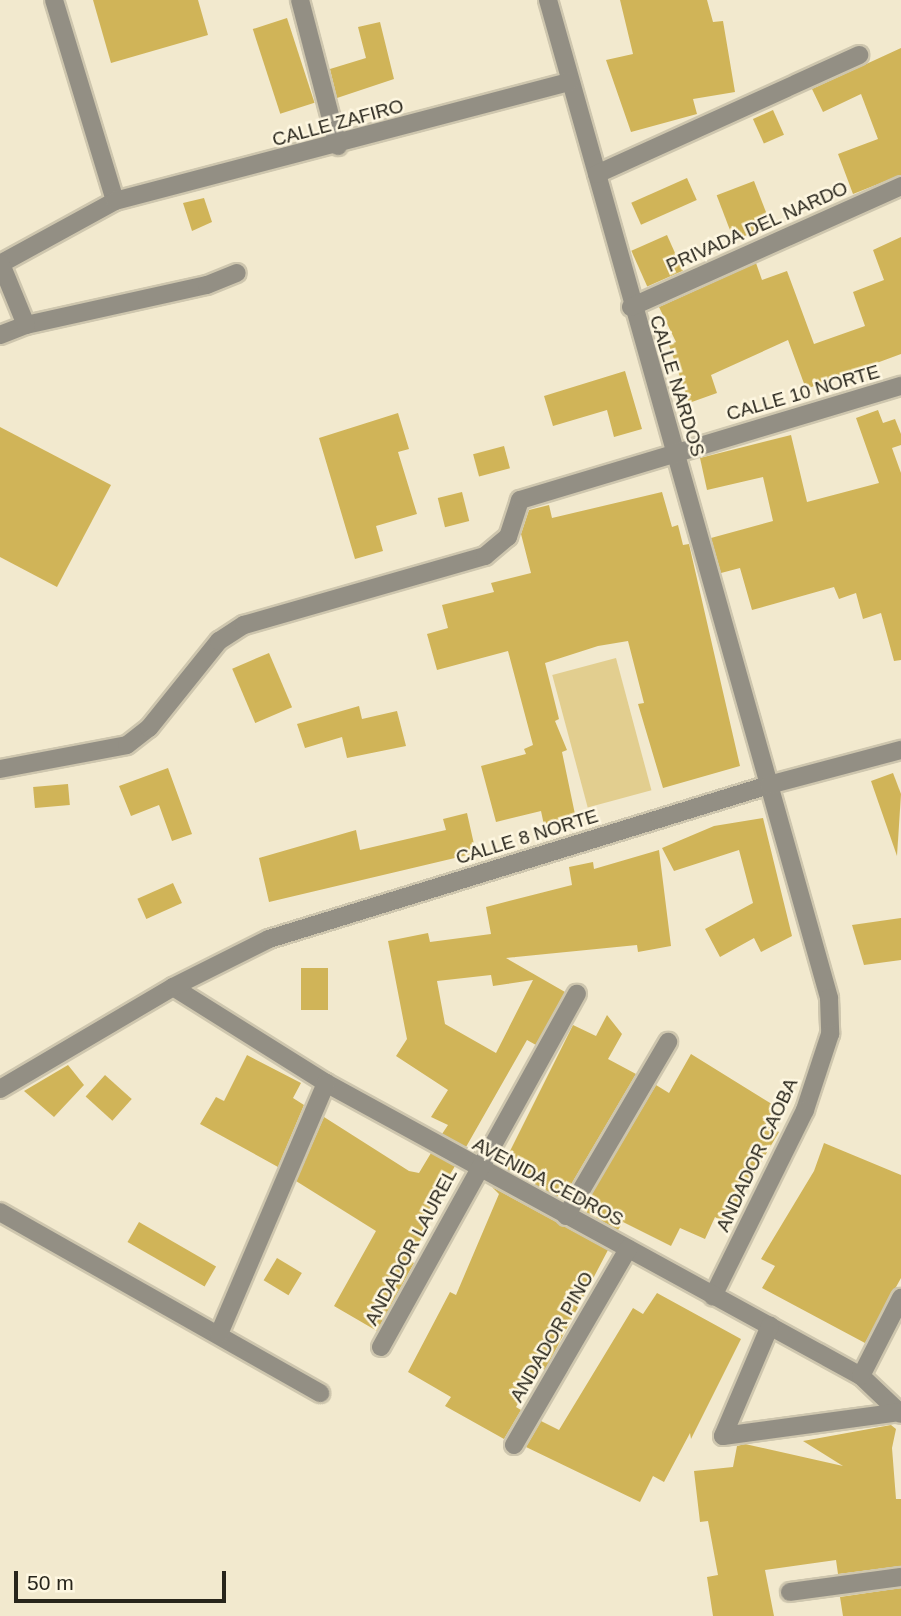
<!DOCTYPE html>
<html>
<head>
<meta charset="utf-8">
<style>
  body { margin:0 }
  #map { position:relative; width:901px; height:1616px; overflow:hidden; background:#f2e9ce; font-family:Helvetica,sans-serif }
  div>[style] { position:absolute }
  [style*='--x'] { left:calc(var(--x)*1px); top:calc(var(--y)*1px); width:calc(var(--w)*1px); rotate:calc(var(--a)*1deg) }
  .green>* { inset:0; background:#e2ce8f; transform-origin:0 0 }
  .building>* { inset:0; background:#d0b458; transform-origin:0 0 }
  .roads { filter:drop-shadow(2px 0 #cec6ae) drop-shadow(-2px 0 #cec6ae) drop-shadow(0 2px #cec6ae) drop-shadow(0 -2px #cec6ae) }
  .minor>* { height:18px; margin:-9px; padding:0 9px; transform-origin:9px; border-radius:9px; background:#938f84 }
  span { translate:-50% -50%; white-space:nowrap; text-align:center; line-height:1.15; -webkit-text-stroke:5px #fef7e1; paint-order:stroke }
  .street-label { font-size:19px; color:#28251b }
  .scale { position:absolute; left:14px; top:1571px; width:212px; height:32px; box-sizing:border-box; border:4px solid #28251b; border-top:0; padding-left:9px; font-size:21px; line-height:24px; white-space:nowrap; color:#28251b; -webkit-text-stroke:5px #fef7e1; paint-order:stroke }
</style>
</head>
<body>
<div id="map">
  <div class="green">
    <div style="left:616px;top:658px;width:137px;height:66px;rotate:75deg"></div>
  </div>
  <div class="building">
    <div style="clip-path:polygon(93px 0,198px 0,208px 35px,111px 63px)"></div>
    <div style="clip-path:polygon(620px 0,707px 0,713px 22px,723px 21px,735px 92px,693px 99px,697px 114px,631px 132px,606px 60px,633px 54px)"></div>
    <div style="left:287px;top:18px;width:89px;height:36px;rotate:72deg"></div>
    <div style="clip-path:polygon(380px 22px,394px 79px,337px 98px,330px 69px,366px 58px,358px 27px)"></div>
    <div style="clip-path:polygon(901px 48px,901px 175px,853px 194px,838px 154px,878px 139px,861px 94px,823px 112px,812px 89px)"></div>
    <div style="left:773px;top:110px;width:27px;height:22px;rotate:66deg"></div>
    <div style="left:687px;top:178px;width:24px;height:61px;rotate:66deg"></div>
    <div style="left:754px;top:181px;width:48px;height:40px;rotate:69deg"></div>
    <div style="clip-path:polygon(204px 198px,212px 222px,192px 231px,183px 203px)"></div>
    <div style="left:667px;top:235px;width:39px;height:39px;rotate:66deg"></div>
    <div style="clip-path:polygon(901px 237px,901px 354px,806px 389px,788px 340px,711px 375px,717px 393px,689px 403px,669px 345px,676px 342px,659px 307px,756px 263px,762px 280px,787px 271px,814px 344px,865px 326px,853px 292px,884px 280px,873px 250px)"></div>
    <div style="clip-path:polygon(625px 371px,642px 429px,614px 437px,607px 410px,553px 426px,544px 396px)"></div>
    <div style="clip-path:polygon(878px 410px,883px 423px,895px 419px,901px 434px,901px 445px,892px 448px,901px 473px,901px 660px,894px 661px,881px 613px,863px 619px,856px 593px,839px 599px,834px 587px,752px 610px,740px 568px,721px 573px,711px 538px,773px 521px,763px 477px,707px 490px,700px 458px,791px 435px,807px 502px,879px 483px,856px 418px)"></div>
    <div style="clip-path:polygon(398px 413px,409px 449px,398px 452px,417px 514px,376px 526px,383px 551px,355px 559px,319px 438px)"></div>
    <div style="clip-path:polygon(0 427px,111px 485px,57px 587px,0 557px)"></div>
    <div style="left:504px;top:446px;width:23px;height:32px;rotate:75deg"></div>
    <div style="left:462px;top:492px;width:30px;height:25px;rotate:76deg"></div>
    <div style="clip-path:polygon(662px 492px,672px 527px,678px 525px,683px 545px,689px 544px,740px 766px,663px 788px,638px 704px,644px 703px,628px 641px,598px 646px,545px 663px,559px 719px,555px 721px,567px 750px,562px 752px,576px 819px,544px 825px,541px 811px,496px 822px,481px 766px,526px 754px,524px 749px,533px 745px,508px 651px,437px 670px,427px 634px,448px 628px,442px 605px,494px 592px,491px 583px,531px 573px,521px 534px,529px 510px,549px 505px,552px 518px)"></div>
    <div style="left:269px;top:653px;width:59px;height:40px;rotate:67deg"></div>
    <div style="clip-path:polygon(359px 706px,362px 719px,397px 711px,406px 746px,347px 758px,342px 737px,305px 748px,297px 724px)"></div>
    <div style="clip-path:polygon(168px 768px,192px 834px,172px 841px,159px 805px,131px 816px,119px 786px)"></div>
    <div style="clip-path:polygon(893px 773px,901px 794px,897px 856px,871px 781px)"></div>
    <div style="left:68px;top:784px;width:21px;height:35px;rotate:85deg"></div>
    <div style="clip-path:polygon(467px 813px,476px 853px,269px 902px,259px 858px,356px 830px,360px 850px,446px 830px,443px 819px)"></div>
    <div style="clip-path:polygon(763px 818px,792px 936px,761px 952px,754px 938px,720px 957px,705px 929px,753px 903px,739px 850px,674px 871px,662px 848px,714px 826px)"></div>
    <div style="clip-path:polygon(evenodd,659px 850px,671px 946px,638px 952px,637px 945px,506px 958px,565px 992px,536px 1045px,527px 1040px,466px 1147px,442px 1134px,448px 1125px,431px 1117px,448px 1090px,396px 1056px,407px 1039px,388px 941px,428px 933px,430px 942px,491px 934px,486px 907px,572px 885px,569px 867px,593px 862px,594px 869px,659px 850px,491px 975px,493px 986px,533px 980px,496px 1053px,445px 1024px,437px 981px,491px 975px)"></div>
    <div style="left:173px;top:883px;width:22px;height:39px;rotate:66deg"></div>
    <div style="clip-path:polygon(901px 918px,901px 960px,864px 965px,852px 925px)"></div>
    <div style="left:301px;top:968px;width:27px;height:42px"></div>
    <div style="clip-path:polygon(607px 1015px,622px 1034px,608px 1059px,636px 1074px,562px 1200px,502px 1167px,573px 1025px,596px 1036px)"></div>
    <div style="clip-path:polygon(691px 1054px,775px 1106px,765px 1125px,779px 1132px,725px 1223px,715px 1217px,705px 1239px,680px 1228px,671px 1246px,623px 1222px,618px 1230px,582px 1210px,656px 1085px,669px 1093px)"></div>
    <div style="clip-path:polygon(247px 1055px,301px 1083px,293px 1098px,304px 1105px,278px 1167px,200px 1124px,216px 1097px,224px 1101px)"></div>
    <div style="clip-path:polygon(68px 1065px,84px 1085px,54px 1117px,24px 1091px)"></div>
    <div style="left:105px;top:1075px;width:36px;height:29px;rotate:42deg"></div>
    <div style="clip-path:polygon(324px 1117px,409px 1171px,419px 1173px,431px 1153px,455px 1166px,421px 1223px,428px 1227px,409px 1260px,414px 1263px,377px 1331px,334px 1306px,376px 1231px,296px 1181px)"></div>
    <div style="clip-path:polygon(824px 1143px,901px 1175px,901px 1278px,865px 1343px,762px 1288px,775px 1266px,761px 1259px,814px 1171px)"></div>
    <div style="clip-path:polygon(492px 1187px,608px 1250px,545px 1370px,539px 1367px,516px 1407px,521px 1410px,504px 1439px,445px 1406px,451px 1397px,408px 1372px,450px 1292px,456px 1295px,499px 1194px)"></div>
    <div style="left:139px;top:1222px;width:89px;height:23px;rotate:30deg"></div>
    <div style="left:277px;top:1258px;width:29px;height:26px;rotate:31deg"></div>
    <div style="clip-path:polygon(657px 1293px,741px 1339px,691px 1439px,690px 1433px,664px 1482px,653px 1476px,640px 1502px,526px 1447px,541px 1421px,559px 1430px,633px 1308px,643px 1314px)"></div>
    <div style="clip-path:polygon(891px 1425px,896px 1429px,892px 1448px,896px 1499px,901px 1499px,901px 1566px,838px 1574px,836px 1560px,765px 1570px,774px 1616px,713px 1616px,707px 1577px,718px 1575px,708px 1521px,700px 1522px,694px 1471px,733px 1467px,737px 1446px,745px 1444px,843px 1466px,803px 1441px)"></div>
    <div style="clip-path:polygon(901px 1588px,901px 1616px,843px 1616px,840px 1597px)"></div>
  </div>
  <div class="roads">
    <div class="minor">
      <div style="--x:54;--y:0;--w:210;--a:73.1"></div>
      <div style="--x:300;--y:0;--w:151;--a:75.4"></div>
      <div style="--x:548;--y:0;--w:1037;--a:74.27"></div>
      <div style="--x:829;--y:998;--w:36;--a:88"></div>
      <div style="--x:830;--y:1034;--w:80;--a:108.2"></div>
      <div style="--x:805;--y:1110;--w:208;--a:116.3"></div>
      <div style="--x:597;--y:174;--w:288;--a:-24.4"></div>
      <div style="--x:0;--y:264;--w:131;--a:-28.7"></div>
      <div style="--x:115;--y:201;--w:470;--a:-14.7"></div>
      <div style="--x:631;--y:307;--w:296;--a:-24.1"></div>
      <div style="--x:26;--y:325;--w:185;--a:-12.5"></div>
      <div style="--x:207;--y:285;--w:32;--a:-22"></div>
      <div style="--x:0;--y:335;--w:28;--a:-21"></div>
      <div style="--x:26;--y:325;--w:66;--a:-112.3"></div>
      <div style="--x:0;--y:769;--w:129;--a:-10.7"></div>
      <div style="--x:127;--y:745;--w:28;--a:-38"></div>
      <div style="--x:149;--y:728;--w:112;--a:-51.2"></div>
      <div style="--x:219;--y:641;--w:30;--a:-33"></div>
      <div style="--x:244;--y:625;--w:251;--a:-16"></div>
      <div style="--x:485;--y:556;--w:30;--a:-40"></div>
      <div style="--x:508;--y:537;--w:39;--a:-72"></div>
      <div style="--x:520;--y:500;--w:398;--a:-16.7"></div>
      <div style="--x:173;--y:987;--w:181;--a:32.1"></div>
      <div style="--x:326;--y:1083;--w:610;--a:28.71"></div>
      <div style="--x:861;--y:1376;--w:55;--a:43.5"></div>
      <div style="--x:0;--y:1089;--w:201;--a:-30.5"></div>
      <div style="--x:173;--y:987;--w:107;--a:-26.6"></div>
      <div style="--x:269;--y:939;--w:523;--a:-17.12"></div>
      <div style="--x:769;--y:785;--w:137;--a:-14.9"></div>
      <div style="--x:0;--y:1212;--w:368;--a:29.5"></div>
      <div style="--x:566;--y:1216;--w:202;--a:-59.6"></div>
      <div style="--x:219;--y:1334;--w:273;--a:-66.9"></div>
      <div style="--x:381;--y:1347;--w:404;--a:-61"></div>
      <div style="--x:861;--y:1376;--w:88;--a:-62.9"></div>
      <div style="--x:723;--y:1436;--w:180;--a:-7.7"></div>
      <div style="--x:723;--y:1436;--w:120;--a:-66.9"></div>
      <div style="--x:514;--y:1445;--w:227;--a:-59.8"></div>
      <div style="--x:790;--y:1592;--w:112;--a:-7.7"></div>
    </div>
  </div>
  <div class="street-label">
    <span style="left:338px;top:123px;rotate:-15deg">CALLE ZAFIRO</span>
    <span style="left:757px;top:227px;rotate:-24deg">PRIVADA DEL NARDO</span>
    <span style="left:677px;top:386px;rotate:73deg">CALLE NARDOS</span>
    <span style="left:803px;top:393px;rotate:-16deg">CALLE 10 NORTE</span>
    <span style="left:527px;top:837px;rotate:-17deg">CALLE 8 NORTE</span>
    <span style="left:757px;top:1155px;rotate:-65deg">ANDADOR CAOBA</span>
    <span style="left:548px;top:1182px;rotate:28deg">AVENIDA CEDROS</span>
    <span style="left:411px;top:1247px;rotate:-62deg">ANDADOR LAUREL</span>
    <span style="left:552px;top:1337px;rotate:-60deg">ANDADOR PINO</span>
  </div>
  <div class="scale">50 m</div>
</div>
</body>
</html>
